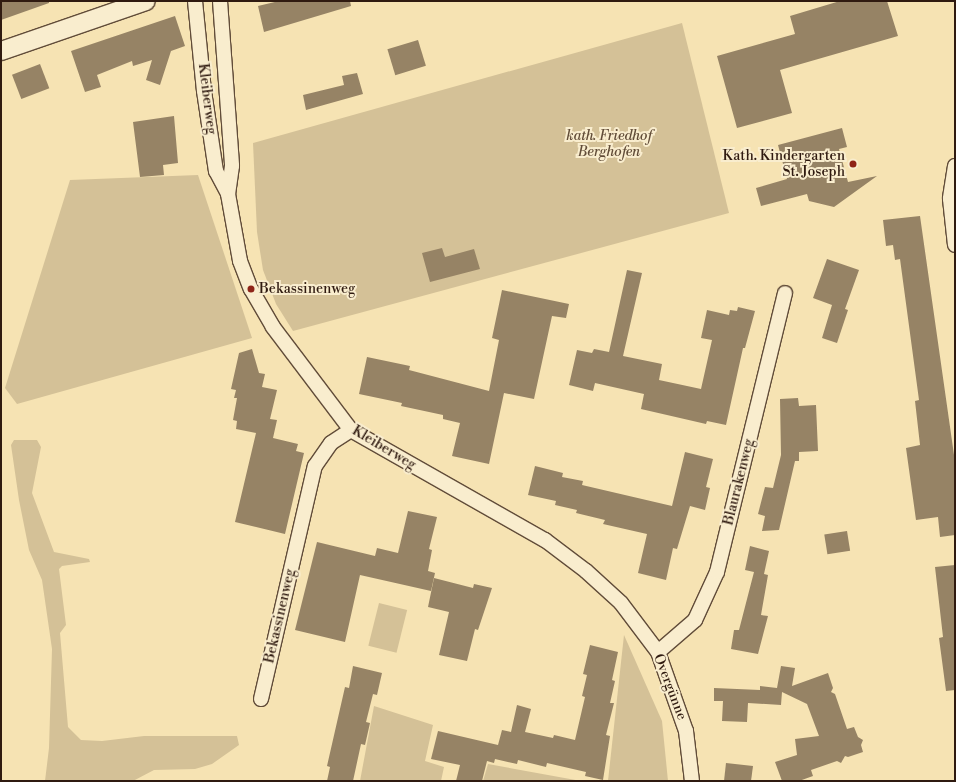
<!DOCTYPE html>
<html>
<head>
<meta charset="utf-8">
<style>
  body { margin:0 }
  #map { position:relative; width:956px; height:782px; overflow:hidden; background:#f6e3b3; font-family:"Libre Bodoni",serif }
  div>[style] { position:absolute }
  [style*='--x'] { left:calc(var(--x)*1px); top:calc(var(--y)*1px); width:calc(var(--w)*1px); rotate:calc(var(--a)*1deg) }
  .green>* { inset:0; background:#d4c197; transform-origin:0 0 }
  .building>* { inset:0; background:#968365; transform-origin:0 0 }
  .roads { filter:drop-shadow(1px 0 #614c39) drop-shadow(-1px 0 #614c39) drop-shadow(0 1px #614c39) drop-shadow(0 -1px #614c39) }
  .minor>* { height:14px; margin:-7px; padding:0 7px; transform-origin:7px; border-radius:7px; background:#f9edce }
  .tertiary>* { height:18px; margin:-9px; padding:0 9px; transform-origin:9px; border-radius:9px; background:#f9edce }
  .dots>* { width:11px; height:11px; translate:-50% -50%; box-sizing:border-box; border:2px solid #f9edce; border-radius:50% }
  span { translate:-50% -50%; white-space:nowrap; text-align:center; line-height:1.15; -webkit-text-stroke:4px #f9edce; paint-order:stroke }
  .street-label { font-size:14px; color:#2f1a10 }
  .park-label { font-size:14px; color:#614c38; font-style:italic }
  .poi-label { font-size:14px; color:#2f1a10 }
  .right { translate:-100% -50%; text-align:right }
  .left { translate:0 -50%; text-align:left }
  .frame { position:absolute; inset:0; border:2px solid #2f1a10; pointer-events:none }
</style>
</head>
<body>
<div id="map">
  <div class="green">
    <div style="clip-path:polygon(682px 23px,729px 213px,293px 331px,276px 304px,263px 270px,257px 232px,253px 143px)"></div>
    <div style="clip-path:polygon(198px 175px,252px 338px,17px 404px,5px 388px,70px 180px)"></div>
    <div style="clip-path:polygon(14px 440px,37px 440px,41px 447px,32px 493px,54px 552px,89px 559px,90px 562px,62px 566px,59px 569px,66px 625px,60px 633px,68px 727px,81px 740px,102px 741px,144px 736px,237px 736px,239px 745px,212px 764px,195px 769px,154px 770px,133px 781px,45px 781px,49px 748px,52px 649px,42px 580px,29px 550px,19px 500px,11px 445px)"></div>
    <div style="left:379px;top:603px;width:29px;height:44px;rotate:14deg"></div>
    <div style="clip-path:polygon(624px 635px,662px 721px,668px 781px,608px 781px)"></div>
    <div style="clip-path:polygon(374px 706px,433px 725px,425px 761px,444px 767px,441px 781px,360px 781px)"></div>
    <div style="clip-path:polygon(488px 764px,581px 781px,483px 781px)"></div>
  </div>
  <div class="building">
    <div style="clip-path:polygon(1px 1px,49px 1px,49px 3px,1px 20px)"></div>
    <div style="clip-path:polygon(279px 1px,350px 1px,351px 6px,264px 32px,258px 6px)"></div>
    <div style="clip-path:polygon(840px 1px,887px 1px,898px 36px,780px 70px,792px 113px,737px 128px,717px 56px,795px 34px,790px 16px)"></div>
    <div style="clip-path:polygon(175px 16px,185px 46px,171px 51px,160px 85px,146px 80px,152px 60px,133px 66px,132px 61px,97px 75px,101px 87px,85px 92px,71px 51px)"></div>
    <div style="left:418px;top:40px;width:27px;height:32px;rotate:73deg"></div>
    <div style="left:40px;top:64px;width:26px;height:30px;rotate:69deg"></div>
    <div style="clip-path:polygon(357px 73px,363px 94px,306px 110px,303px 95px,344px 85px,342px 76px)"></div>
    <div style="clip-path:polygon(174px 116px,178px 163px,163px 165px,164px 175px,140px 177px,133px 122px)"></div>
    <div style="clip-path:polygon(842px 128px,847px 147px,839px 149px,848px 182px,877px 176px,834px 207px,809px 201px,807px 194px,761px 206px,756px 188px,787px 179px,778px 145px)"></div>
    <div style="clip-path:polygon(920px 216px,955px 462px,955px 535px,940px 537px,938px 517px,916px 520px,906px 448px,920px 445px,915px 401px,919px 400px,900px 259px,895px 260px,893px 245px,886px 246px,883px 220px)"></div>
    <div style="clip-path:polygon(442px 248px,445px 257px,474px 249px,480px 269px,430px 282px,422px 253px)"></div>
    <div style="clip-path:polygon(827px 259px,859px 270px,845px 309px,848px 310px,837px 343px,822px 338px,832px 305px,813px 298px)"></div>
    <div style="clip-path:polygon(627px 270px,642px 273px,623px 356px,662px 364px,659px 380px,701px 389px,712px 340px,701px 338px,707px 310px,729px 315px,730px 310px,737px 311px,738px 307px,755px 311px,745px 348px,743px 348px,726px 425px,707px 421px,706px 424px,641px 409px,644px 394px,595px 383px,593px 391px,569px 385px,577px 350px,592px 353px,594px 349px,609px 352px)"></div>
    <div style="clip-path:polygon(502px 290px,569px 304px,566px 318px,552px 316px,534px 399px,504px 393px,489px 464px,452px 456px,460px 423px,443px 419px,443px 415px,401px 406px,402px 403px,359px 394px,367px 357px,410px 366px,409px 370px,489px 391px,499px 340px,492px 338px)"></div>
    <div style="clip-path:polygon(252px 349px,259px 373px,265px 374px,262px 387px,277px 390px,270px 419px,277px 420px,273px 438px,298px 444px,296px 451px,304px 453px,285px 534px,235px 522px,256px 433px,236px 429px,237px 421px,233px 420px,237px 398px,234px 398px,236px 390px,231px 389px,239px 353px)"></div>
    <div style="clip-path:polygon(798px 398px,799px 406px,816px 405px,818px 451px,799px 452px,799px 461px,795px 461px,779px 530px,762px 531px,765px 516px,758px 514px,765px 487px,773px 488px,781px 455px,780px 399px)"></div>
    <div style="clip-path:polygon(685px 452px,713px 459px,706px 487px,710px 488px,705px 510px,690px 506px,677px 549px,673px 548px,666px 580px,638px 573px,647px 534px,603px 524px,605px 520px,576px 513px,577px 510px,555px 505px,556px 501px,528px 495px,535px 466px,563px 473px,562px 477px,583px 481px,582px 485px,672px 506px)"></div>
    <div style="clip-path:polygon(408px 511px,437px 517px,429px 549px,432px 550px,428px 571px,435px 573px,431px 591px,360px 575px,345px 642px,295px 630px,317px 542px,375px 556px,377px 548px,398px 553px)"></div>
    <div style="left:847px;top:531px;width:20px;height:23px;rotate:81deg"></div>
    <div style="clip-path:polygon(750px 546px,769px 551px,764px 574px,768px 575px,761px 615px,768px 616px,758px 654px,731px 649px,734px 630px,739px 630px,754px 572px,745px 570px)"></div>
    <div style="clip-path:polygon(955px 565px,955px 690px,946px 691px,939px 638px,943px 637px,935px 567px)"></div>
    <div style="clip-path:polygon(434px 578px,473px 588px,474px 584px,492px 588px,478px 630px,475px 629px,467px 661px,439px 655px,449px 612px,428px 607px)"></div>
    <div style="clip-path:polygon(590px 645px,618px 652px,612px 680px,615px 681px,610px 703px,614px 703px,606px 735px,610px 736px,603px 780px,585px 776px,586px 772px,547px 763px,546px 767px,518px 760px,517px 764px,495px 759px,494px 763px,487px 761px,482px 781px,456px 781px,460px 765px,431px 759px,438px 731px,498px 745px,502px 730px,511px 732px,517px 705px,531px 709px,525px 732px,553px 738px,554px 735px,575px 740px,585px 697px,582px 696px,587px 675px,583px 674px)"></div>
    <div style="clip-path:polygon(353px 666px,382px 673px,377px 695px,373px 694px,366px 722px,370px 723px,365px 745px,361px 744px,353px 781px,327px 781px,330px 767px,327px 766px,345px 687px,349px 688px)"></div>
    <div style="clip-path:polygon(781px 666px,795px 668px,792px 686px,828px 673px,833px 688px,831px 692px,835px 694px,847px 729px,854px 727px,858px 737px,863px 740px,861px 745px,863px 752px,848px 757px,845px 756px,841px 763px,837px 761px,811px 770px,813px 776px,799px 781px,782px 781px,775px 762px,797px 755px,795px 739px,819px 736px,807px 704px,782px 692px,781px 705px,748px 703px,747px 722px,722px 721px,723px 701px,714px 701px,714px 688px,760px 690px,760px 686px,777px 688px)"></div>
    <div style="clip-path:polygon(726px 763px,753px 766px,751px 781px,724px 781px)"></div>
  </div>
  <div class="roads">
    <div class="minor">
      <div style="--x:195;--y:1;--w:90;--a:84.3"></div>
      <div style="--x:204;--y:91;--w:81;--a:81.5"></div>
      <div style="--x:216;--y:171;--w:26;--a:62"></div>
      <div style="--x:228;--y:194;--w:68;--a:79.8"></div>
      <div style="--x:240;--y:261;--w:30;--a:69"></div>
      <div style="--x:251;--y:289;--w:44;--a:59.9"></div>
      <div style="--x:273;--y:327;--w:129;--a:52.9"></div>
      <div style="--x:351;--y:430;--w:223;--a:29.6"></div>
      <div style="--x:545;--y:540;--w:51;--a:37.1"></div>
      <div style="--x:586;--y:571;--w:47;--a:42.4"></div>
      <div style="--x:621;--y:603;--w:61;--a:52.9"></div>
      <div style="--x:658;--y:652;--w:84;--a:70.5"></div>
      <div style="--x:686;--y:731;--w:50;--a:83.2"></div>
      <div style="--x:220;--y:1;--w:165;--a:85.8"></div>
      <div style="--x:232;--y:166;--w:28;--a:98"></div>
      <div style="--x:955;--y:166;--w:33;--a:99"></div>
      <div style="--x:950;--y:199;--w:46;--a:83.8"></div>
      <div style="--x:658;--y:652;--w:49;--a:-40.9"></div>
      <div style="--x:695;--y:620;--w:53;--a:-65.4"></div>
      <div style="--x:717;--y:572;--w:287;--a:-76.3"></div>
      <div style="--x:261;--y:699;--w:239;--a:-77"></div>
      <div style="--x:315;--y:466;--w:28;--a:-55"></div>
      <div style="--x:331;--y:443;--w:24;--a:-33"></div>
    </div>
    <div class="tertiary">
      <div style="--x:1;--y:51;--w:153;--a:-19"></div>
    </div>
  </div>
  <div class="dots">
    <div style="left:853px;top:164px;background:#8f2418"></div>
    <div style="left:251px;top:289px;background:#8f2418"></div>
  </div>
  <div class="street-label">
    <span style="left:207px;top:99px;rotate:83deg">Kleiberweg</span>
    <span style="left:384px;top:448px;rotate:31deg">Kleiberweg</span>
    <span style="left:739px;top:482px;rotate:-76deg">Blaurakenweg</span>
    <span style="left:280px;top:616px;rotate:-77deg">Bekassinenweg</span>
    <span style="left:670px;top:687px;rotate:69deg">Overgünne</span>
  </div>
  <div class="park-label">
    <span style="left:609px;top:144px">kath. Friedhof<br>Berghofen</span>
  </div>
  <div class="poi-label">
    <span class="right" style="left:845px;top:164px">Kath. Kindergarten<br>St. Joseph</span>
    <span class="left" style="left:259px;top:289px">Bekassinenweg</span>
  </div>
  <div class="frame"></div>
</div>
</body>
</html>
